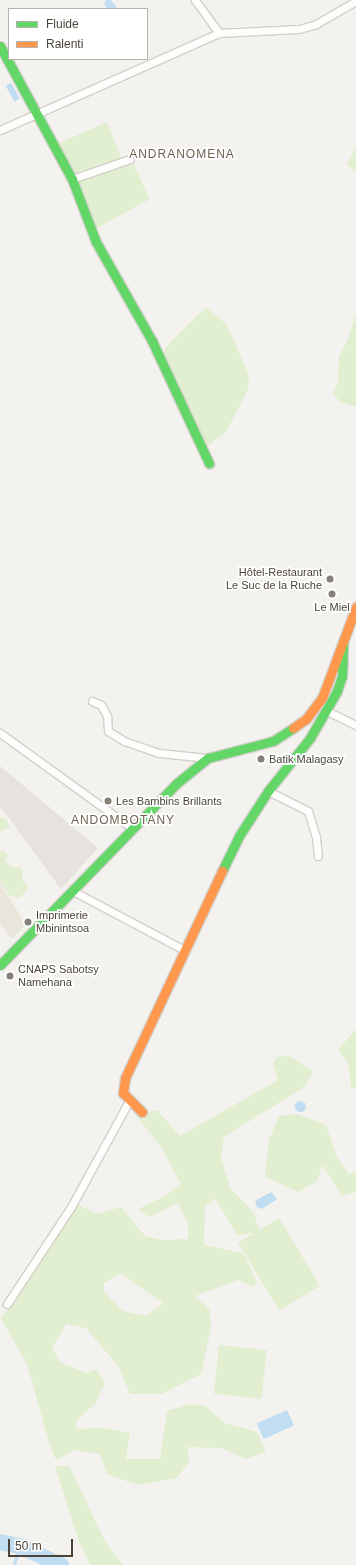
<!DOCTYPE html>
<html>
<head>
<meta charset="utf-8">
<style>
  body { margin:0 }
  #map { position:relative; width:356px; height:1565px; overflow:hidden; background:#f4f2ee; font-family:Helvetica,sans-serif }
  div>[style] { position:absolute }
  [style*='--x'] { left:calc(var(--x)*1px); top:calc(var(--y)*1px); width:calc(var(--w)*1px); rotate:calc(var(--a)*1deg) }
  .industrial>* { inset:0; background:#e6e2de }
  .education>* { inset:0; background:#eae5da }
  .green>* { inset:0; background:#e1eecf; transform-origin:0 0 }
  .water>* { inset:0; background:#c0ddf1; transform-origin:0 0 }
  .round { border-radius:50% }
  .stream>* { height:2.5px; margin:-1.25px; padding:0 1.25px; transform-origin:1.25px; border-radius:1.25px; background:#c0ddf1 }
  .river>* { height:16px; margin:-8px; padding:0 8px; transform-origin:8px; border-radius:8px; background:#c0ddf1 }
  .roads { filter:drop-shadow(1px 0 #d2d0cb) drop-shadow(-1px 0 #d2d0cb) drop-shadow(0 1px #d2d0cb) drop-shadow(0 -1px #d2d0cb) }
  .street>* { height:7px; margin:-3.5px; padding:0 3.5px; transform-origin:3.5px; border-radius:3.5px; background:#fdfdfc }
  .fast>* { height:9px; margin:-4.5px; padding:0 4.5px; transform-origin:4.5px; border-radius:4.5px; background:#63d668 }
  .slow>* { height:9px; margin:-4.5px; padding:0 4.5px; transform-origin:4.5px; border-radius:4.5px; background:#ff974d }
  .dots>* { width:11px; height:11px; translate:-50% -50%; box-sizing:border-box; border:2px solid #fff; border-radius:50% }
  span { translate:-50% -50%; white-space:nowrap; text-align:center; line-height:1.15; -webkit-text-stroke:3.5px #fff; paint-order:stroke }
  .poi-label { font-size:11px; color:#4b4439 }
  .right { translate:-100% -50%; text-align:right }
  .left { translate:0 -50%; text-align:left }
  .neighbourhood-label { font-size:12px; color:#6e6250; letter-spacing:1px }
  .legend { position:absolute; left:8px; top:8px; width:140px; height:52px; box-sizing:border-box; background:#fff; border:1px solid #b7b4b0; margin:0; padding:5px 7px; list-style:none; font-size:12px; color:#4b4439 }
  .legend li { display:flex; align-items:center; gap:8px; height:20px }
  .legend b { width:20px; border:1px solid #b7b4b0 }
  .scale { position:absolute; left:8px; top:1539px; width:65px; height:18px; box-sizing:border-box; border:2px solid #4b4439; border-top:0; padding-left:5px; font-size:12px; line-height:14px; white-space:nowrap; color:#4b4439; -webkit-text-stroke:3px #fff; paint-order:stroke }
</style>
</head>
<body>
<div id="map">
  <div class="industrial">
    <div style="clip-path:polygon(0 766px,98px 848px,61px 889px,0 806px)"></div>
  </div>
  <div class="education">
    <div style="clip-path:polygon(0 883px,26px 925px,12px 939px,0 923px)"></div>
  </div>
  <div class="green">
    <div style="clip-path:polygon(107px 122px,124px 165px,133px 163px,150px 199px,97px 228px,59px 143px)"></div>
    <div style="clip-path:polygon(356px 147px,356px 172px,347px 164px)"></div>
    <div style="clip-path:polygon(206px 307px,227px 325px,249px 375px,248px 390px,226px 432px,202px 450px,163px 356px,166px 347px)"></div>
    <div style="clip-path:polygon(356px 314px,356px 407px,340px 402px,333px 393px,338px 382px,339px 356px,348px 339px)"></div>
    <div style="clip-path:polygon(0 817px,7px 820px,10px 827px,0 832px)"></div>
    <div style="clip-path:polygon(0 851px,5px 852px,8px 856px,5px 861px,11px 867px,19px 867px,23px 871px,22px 878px,28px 888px,20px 898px,10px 896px,0 882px)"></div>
    <div style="clip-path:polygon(356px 1029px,356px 1089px,351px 1087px,348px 1063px,338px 1050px)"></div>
    <div style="clip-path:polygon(evenodd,288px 1055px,313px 1071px,306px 1086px,224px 1137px,221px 1158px,230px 1188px,254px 1213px,259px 1230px,279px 1218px,320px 1286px,279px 1310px,238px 1243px,254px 1233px,237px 1235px,215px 1198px,205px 1207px,204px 1245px,243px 1253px,257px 1282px,253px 1287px,238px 1280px,195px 1296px,210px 1310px,211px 1328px,201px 1374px,162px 1394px,130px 1394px,119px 1367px,86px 1328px,66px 1324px,52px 1348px,60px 1362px,67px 1365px,87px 1373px,97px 1369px,105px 1383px,95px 1404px,77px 1420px,76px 1429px,104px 1428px,130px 1433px,126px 1459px,160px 1459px,167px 1411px,190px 1404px,205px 1406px,225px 1423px,257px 1432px,266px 1452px,246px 1459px,221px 1448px,187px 1447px,189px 1462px,177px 1478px,138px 1485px,107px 1474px,100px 1454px,75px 1450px,56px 1460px,49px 1443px,27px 1364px,1px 1319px,77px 1204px,97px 1214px,121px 1207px,145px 1236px,161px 1240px,188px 1239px,188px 1224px,178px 1203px,149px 1217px,138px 1209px,165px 1196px,181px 1184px,161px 1147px,136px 1115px,157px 1110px,180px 1136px,278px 1080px,273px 1063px,277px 1057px,288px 1055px,121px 1273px,140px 1287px,163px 1303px,146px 1316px,123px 1311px,104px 1292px,104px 1283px,121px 1273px)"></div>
    <div style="clip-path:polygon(297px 1114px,326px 1125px,337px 1157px,349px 1174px,356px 1171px,356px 1192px,342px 1196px,322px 1165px,317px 1181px,299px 1192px,265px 1177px,269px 1139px,279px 1116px)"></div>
    <div style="left:219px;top:1345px;width:48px;height:49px;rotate:6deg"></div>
    <div style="clip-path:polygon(55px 1466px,69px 1466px,105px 1541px,123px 1565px,90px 1565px,79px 1542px)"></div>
  </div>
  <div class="water">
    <div style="clip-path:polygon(106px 0,111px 0,118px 9px,108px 9px,104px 4px)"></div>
    <div style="left:11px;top:83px;width:18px;height:6px;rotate:61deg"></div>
    <div class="round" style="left:294.5px;top:1100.5px;width:11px;height:11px"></div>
    <div style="clip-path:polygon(271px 1192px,277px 1199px,262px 1209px,257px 1207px,255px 1201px)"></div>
    <div style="left:287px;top:1410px;width:17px;height:33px;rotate:66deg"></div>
  </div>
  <div class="stream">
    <div style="--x:14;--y:1565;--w:20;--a:-75"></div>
  </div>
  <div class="river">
    <div style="--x:0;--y:1542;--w:19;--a:12"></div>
    <div style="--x:19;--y:1546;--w:46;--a:24.3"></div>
  </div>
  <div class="roads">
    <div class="street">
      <div style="--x:195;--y:0;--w:41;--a:54"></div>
      <div style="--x:0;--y:130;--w:240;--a:-23.9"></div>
      <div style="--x:219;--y:33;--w:80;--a:-2.9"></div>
      <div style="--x:299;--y:29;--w:18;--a:-16"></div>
      <div style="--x:316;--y:24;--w:46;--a:-29.9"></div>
      <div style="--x:72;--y:179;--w:61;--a:-19"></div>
      <div style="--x:92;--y:701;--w:10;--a:24"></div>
      <div style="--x:101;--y:705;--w:13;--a:61"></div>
      <div style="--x:107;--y:716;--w:15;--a:86"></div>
      <div style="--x:108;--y:731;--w:19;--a:32"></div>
      <div style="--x:124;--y:741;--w:37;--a:19"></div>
      <div style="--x:159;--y:753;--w:49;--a:5.8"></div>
      <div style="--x:327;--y:711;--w:32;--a:26"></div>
      <div style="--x:0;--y:733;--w:164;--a:35.8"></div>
      <div style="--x:268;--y:791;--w:45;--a:26.6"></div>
      <div style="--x:308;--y:811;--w:28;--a:73"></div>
      <div style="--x:316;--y:838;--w:18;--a:84"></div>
      <div style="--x:71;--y:890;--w:130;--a:27.9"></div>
      <div style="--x:7;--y:1304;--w:116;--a:-56.6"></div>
      <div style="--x:71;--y:1207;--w:121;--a:-61.3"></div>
    </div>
    <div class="fast">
      <div style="--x:0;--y:46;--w:151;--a:61.6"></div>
      <div style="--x:72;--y:179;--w:67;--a:69.1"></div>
      <div style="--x:96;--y:242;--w:114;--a:60.5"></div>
      <div style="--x:152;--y:341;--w:135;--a:65"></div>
      <div style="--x:222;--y:871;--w:39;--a:-64"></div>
      <div style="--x:239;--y:836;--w:54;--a:-57.2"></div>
      <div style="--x:268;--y:791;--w:68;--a:-51.6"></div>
      <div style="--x:310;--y:738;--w:54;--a:-60.1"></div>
      <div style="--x:337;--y:691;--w:16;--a:-72"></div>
      <div style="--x:342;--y:676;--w:35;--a:-88"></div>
      <div style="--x:0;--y:965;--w:254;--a:-45.8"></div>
      <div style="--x:177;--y:783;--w:40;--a:-39"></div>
      <div style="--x:208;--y:758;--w:67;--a:-14.7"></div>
      <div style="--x:273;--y:741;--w:24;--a:-33"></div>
    </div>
    <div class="slow">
      <div style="--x:293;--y:728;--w:16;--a:-35"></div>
      <div style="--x:306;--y:719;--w:26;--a:-53"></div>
      <div style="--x:322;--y:698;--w:97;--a:-69.5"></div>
      <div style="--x:142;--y:1112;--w:27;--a:-135"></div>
      <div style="--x:123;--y:1093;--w:15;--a:-82"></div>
      <div style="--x:125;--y:1078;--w:229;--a:-64.9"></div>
    </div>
  </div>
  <div class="dots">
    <div style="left:330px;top:579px;background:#868178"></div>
    <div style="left:332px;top:594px;background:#868178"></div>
    <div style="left:261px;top:759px;background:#868178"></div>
    <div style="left:108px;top:801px;background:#868178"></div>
    <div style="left:28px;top:922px;background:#868178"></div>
    <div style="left:10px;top:976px;background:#868178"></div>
  </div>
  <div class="poi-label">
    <span class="right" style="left:322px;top:579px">Hôtel-Restaurant<br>Le Suc de la Ruche</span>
    <span style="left:332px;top:607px">Le Miel</span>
    <span class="left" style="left:269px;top:759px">Batik Malagasy</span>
    <span class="left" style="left:116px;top:801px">Les Bambins Brillants</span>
    <span class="left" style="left:36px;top:922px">Imprimerie<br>Mbinintsoa</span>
    <span class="left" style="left:18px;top:976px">CNAPS Sabotsy<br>Namehana</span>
  </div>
  <div class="neighbourhood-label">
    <span style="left:182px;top:155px">ANDRANOMENA</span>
    <span style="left:123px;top:821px">ANDOMBOTANY</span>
  </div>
  <ul class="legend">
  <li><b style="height:5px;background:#63d668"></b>Fluide</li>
  <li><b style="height:5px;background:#ff974d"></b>Ralenti</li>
  </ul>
  <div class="scale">50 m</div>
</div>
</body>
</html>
